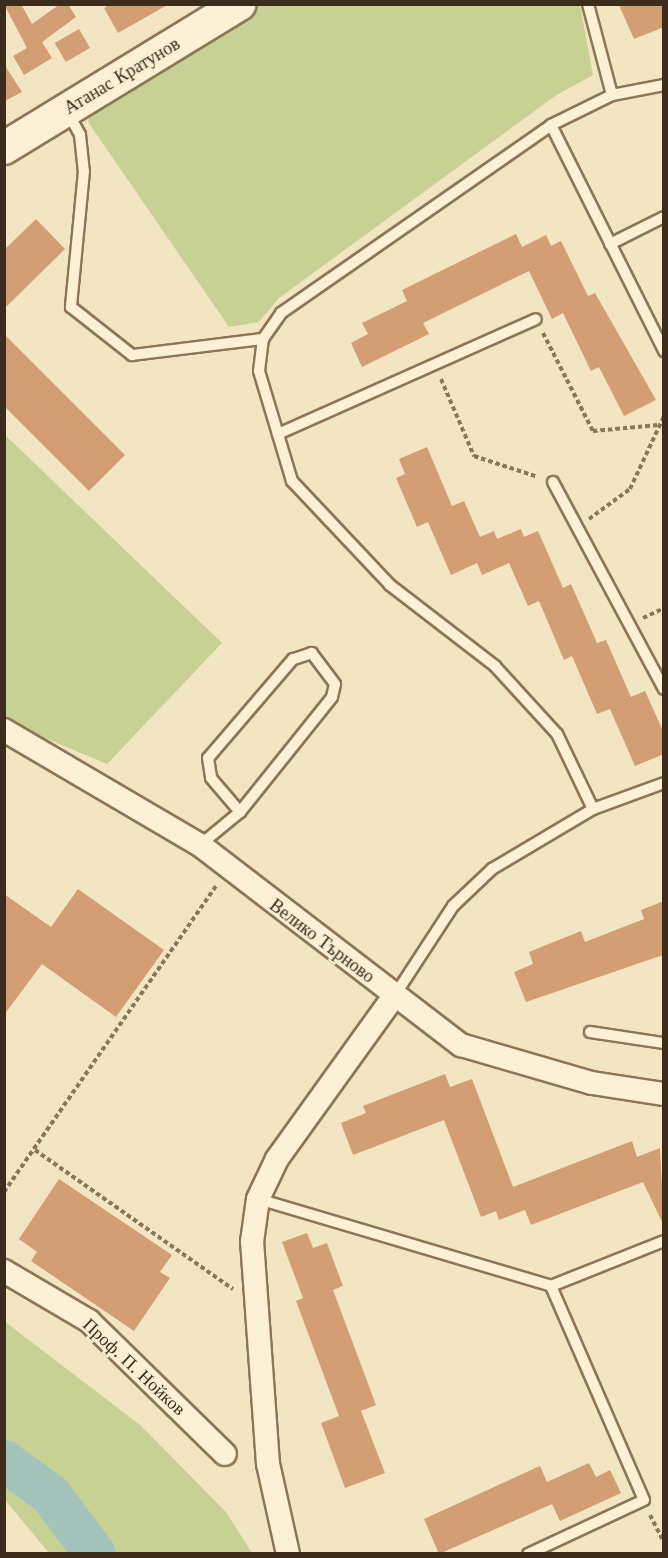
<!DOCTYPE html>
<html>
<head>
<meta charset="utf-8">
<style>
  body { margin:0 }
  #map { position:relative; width:668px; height:1558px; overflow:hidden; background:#f2e5c1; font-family:"Libre Baskerville",serif }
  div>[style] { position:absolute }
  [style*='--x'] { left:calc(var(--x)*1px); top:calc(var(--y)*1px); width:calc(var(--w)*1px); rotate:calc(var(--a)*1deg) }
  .green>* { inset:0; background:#c8d194 }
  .river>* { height:42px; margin:-21px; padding:0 21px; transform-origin:21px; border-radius:21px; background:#a4c4bb }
  .building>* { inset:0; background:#d39e73; transform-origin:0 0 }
  .path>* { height:4px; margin-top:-2px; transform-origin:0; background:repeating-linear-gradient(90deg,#8d7557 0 4.5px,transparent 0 7.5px) }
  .roads { filter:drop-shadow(2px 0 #8d7557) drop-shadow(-2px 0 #8d7557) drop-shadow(0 2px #8d7557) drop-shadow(0 -2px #8d7557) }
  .service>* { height:10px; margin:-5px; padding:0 5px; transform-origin:5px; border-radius:5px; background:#fcf1d5 }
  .minor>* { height:22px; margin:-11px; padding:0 11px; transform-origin:11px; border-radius:11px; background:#fcf1d5 }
  .secondary>* { height:32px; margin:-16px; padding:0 16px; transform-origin:16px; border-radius:16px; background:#fcf1d5 }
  span { translate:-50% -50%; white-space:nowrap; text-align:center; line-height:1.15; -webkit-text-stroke:4.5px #f8eed1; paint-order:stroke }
  .street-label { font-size:18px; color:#3b2c1c }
  .frame { position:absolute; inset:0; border:6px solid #3b2c1c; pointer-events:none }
</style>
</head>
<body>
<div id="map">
  <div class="green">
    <div style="clip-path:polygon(256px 5px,580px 5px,593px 75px,555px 96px,279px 298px,259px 322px,229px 327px,88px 122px,94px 101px)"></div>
    <div style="clip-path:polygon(4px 434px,222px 643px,107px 764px,5px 721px)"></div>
    <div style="clip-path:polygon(4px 1321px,140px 1425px,226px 1512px,252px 1553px,49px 1553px,5px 1500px)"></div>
  </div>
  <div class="river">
    <div style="--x:4;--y:1461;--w:57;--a:35.7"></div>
    <div style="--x:50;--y:1494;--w:75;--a:53.1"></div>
  </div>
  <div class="building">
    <div style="clip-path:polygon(4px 4px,21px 4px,32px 24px,60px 4px,68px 4px,76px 17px,42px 42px,52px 58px,24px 75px,13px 56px,27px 48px)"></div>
    <div style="clip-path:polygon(110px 4px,169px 4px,118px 33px,104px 8px)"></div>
    <div style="clip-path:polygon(619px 5px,664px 5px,664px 27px,634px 39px)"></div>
    <div style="left:79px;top:29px;width:22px;height:28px;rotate:60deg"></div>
    <div style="clip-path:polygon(4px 64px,22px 92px,5px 101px,4px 100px)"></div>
    <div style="clip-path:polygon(36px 219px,65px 249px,4px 309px,4px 250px)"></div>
    <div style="clip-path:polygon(516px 234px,522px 247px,546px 235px,551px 246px,561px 241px,588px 296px,595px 293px,656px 400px,624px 416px,599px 367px,591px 371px,563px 313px,552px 319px,529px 271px,423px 323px,429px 334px,362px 367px,351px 343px,368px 334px,362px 323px,407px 301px,402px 290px)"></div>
    <div style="clip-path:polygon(4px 334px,125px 455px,89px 491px,4px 406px)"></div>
    <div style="clip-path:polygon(427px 447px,452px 506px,464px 501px,480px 537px,494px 531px,497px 539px,521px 529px,524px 537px,538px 531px,563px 588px,571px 584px,597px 643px,606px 640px,631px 697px,645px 691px,664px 733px,664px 754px,635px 766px,610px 709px,597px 714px,572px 656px,564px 660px,539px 601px,528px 606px,509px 563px,482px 575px,477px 563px,451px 575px,428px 522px,417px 527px,396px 478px,405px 474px,399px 459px)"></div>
    <div style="clip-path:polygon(78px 889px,164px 950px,116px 1017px,42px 964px,4px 1015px,4px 894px,51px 927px)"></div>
    <div style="clip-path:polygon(664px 901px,663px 955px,526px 1002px,514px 972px,533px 964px,529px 952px,581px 931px,585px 942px,644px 919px,641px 910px)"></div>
    <div style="clip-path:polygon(445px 1074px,450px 1087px,472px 1079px,513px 1187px,632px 1141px,637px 1157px,660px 1148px,664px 1226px,643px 1182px,531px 1225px,525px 1210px,499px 1220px,496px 1211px,481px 1217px,444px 1120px,353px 1155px,341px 1123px,366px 1113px,363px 1106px)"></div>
    <div style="clip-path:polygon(59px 1179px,172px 1255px,160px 1272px,170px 1278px,134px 1331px,31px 1261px,37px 1252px,19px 1239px)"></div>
    <div style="clip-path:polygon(307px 1233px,313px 1248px,327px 1243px,343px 1286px,333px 1290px,376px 1405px,361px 1411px,385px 1473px,345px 1488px,321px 1423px,339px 1416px,296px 1301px,303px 1298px,282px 1242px)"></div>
    <div style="clip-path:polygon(589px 1463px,596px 1477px,610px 1470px,621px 1493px,560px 1521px,552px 1504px,439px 1554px,424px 1519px,540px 1466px,547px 1482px)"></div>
  </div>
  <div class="path">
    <div style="--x:543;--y:333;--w:110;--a:63"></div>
    <div style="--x:593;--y:431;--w:66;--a:-5.2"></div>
    <div style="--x:441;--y:379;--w:84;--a:66.8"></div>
    <div style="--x:474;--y:456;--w:67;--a:18.2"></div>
    <div style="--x:589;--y:519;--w:51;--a:-36.2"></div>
    <div style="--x:630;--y:489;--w:81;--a:-65"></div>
    <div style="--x:643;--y:618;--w:23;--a:-25"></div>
    <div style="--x:35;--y:1150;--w:242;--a:35.1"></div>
    <div style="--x:4;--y:1192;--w:374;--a:-55.3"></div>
    <div style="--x:650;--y:1515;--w:31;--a:63"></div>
  </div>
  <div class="roads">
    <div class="service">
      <div style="--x:588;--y:4;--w:94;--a:75.2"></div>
      <div style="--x:68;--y:113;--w:25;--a:61"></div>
      <div style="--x:80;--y:135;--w:36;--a:84"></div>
      <div style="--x:84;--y:171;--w:137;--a:95.5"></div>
      <div style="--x:71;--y:307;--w:78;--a:38.2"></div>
      <div style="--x:132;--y:355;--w:132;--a:-7"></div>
      <div style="--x:551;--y:125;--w:253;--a:63.4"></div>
      <div style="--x:610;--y:244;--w:60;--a:-26.6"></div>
      <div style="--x:278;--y:434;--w:282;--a:-24"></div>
      <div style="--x:553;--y:482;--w:235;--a:61.8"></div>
      <div style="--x:593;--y:809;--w:83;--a:-115.6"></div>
      <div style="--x:557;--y:734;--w:92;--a:-132.4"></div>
      <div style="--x:495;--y:666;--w:133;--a:-142.4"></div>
      <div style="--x:390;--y:585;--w:143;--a:-133.3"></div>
      <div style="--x:292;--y:481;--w:115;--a:-106.7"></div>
      <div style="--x:259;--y:371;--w:32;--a:-83"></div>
      <div style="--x:263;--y:339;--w:32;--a:-55"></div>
      <div style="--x:281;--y:313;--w:329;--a:-34.8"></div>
      <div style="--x:551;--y:125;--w:68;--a:-26.2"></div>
      <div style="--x:612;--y:95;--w:53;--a:-10.9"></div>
      <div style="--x:200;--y:845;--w:52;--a:-39.5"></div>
      <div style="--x:240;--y:812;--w:147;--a:-51.3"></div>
      <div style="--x:332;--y:697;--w:13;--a:-77"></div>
      <div style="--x:335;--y:684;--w:39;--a:-127"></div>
      <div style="--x:312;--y:653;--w:20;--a:162"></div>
      <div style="--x:293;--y:659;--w:130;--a:130.6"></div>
      <div style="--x:208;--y:758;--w:20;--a:81"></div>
      <div style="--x:211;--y:778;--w:45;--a:49.5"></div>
      <div style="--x:395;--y:995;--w:106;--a:-56.9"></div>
      <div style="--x:453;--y:906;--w:54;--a:-43.5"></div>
      <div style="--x:492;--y:869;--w:117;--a:-30.7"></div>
      <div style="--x:593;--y:809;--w:76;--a:-20.1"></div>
      <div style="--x:590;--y:1032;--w:75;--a:8.5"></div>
      <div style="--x:258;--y:1199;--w:306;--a:16.5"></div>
      <div style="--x:551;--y:1286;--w:233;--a:66.5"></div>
      <div style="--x:644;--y:1500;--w:128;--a:155"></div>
      <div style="--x:551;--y:1286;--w:122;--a:-21.7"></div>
    </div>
    <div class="minor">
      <div style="--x:4;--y:730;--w:227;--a:30.4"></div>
      <div style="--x:200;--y:845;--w:329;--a:37.5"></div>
      <div style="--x:461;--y:1045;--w:136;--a:16.2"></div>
      <div style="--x:592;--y:1083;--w:73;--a:8.7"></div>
      <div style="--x:4;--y:1271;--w:99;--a:30.5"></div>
      <div style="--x:89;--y:1321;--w:190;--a:44.4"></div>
      <div style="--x:288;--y:1554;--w:92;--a:-102.5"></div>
      <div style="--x:268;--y:1464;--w:223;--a:-94.1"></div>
      <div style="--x:252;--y:1242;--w:43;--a:-82.1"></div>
      <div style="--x:258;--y:1199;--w:44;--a:-64.6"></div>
      <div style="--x:277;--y:1159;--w:202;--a:-54.3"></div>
    </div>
    <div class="secondary">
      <div style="--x:4;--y:148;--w:276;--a:-31.4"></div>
    </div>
  </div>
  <div class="street-label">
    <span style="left:122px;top:76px;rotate:-31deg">Атанас Кратунов</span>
    <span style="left:322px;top:941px;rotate:37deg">Велико Търново</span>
    <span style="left:134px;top:1367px;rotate:43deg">Проф. П. Нойков</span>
  </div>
  <div class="frame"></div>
</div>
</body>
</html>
